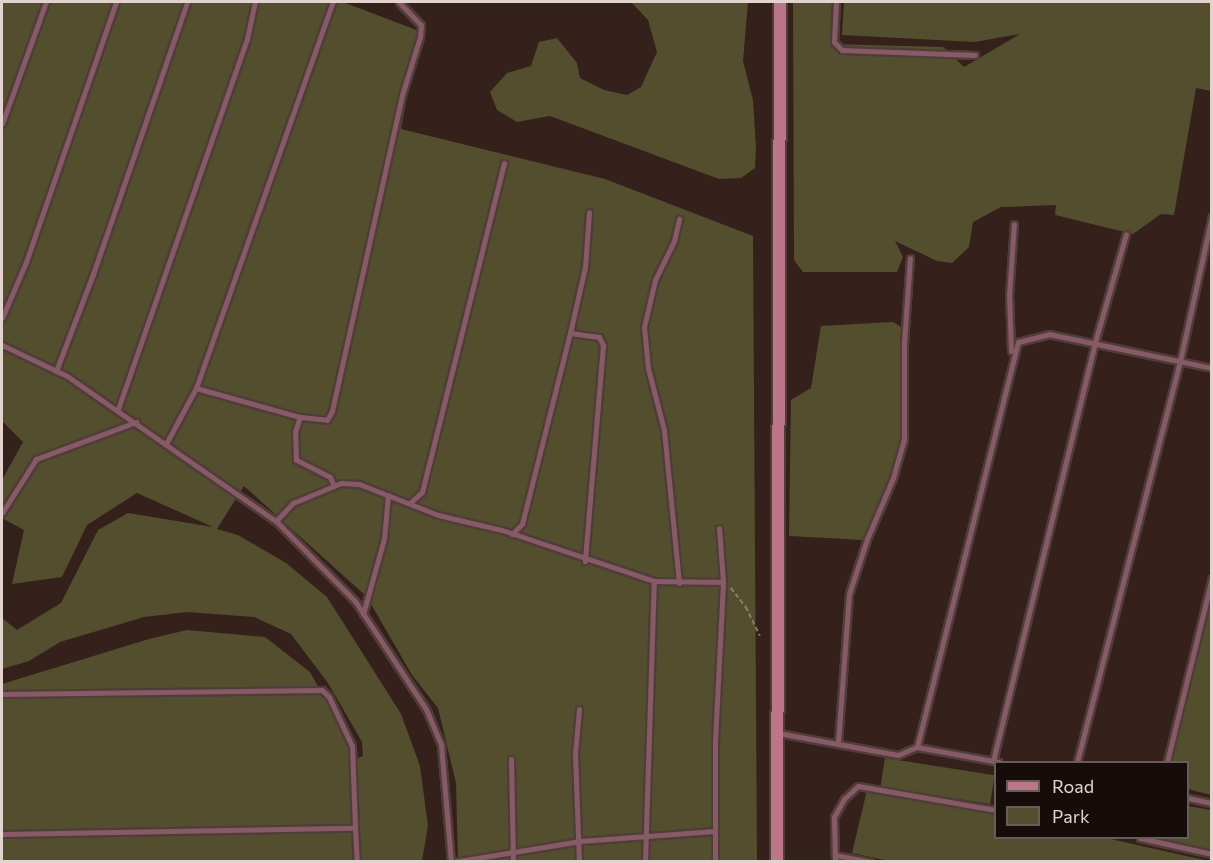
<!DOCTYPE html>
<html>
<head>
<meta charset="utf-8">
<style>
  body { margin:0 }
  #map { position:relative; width:1213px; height:863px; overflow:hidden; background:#35201b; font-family:Commissioner,sans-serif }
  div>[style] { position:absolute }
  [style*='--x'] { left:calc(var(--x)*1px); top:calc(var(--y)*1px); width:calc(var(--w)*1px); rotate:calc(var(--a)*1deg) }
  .green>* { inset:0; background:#534e2d; transform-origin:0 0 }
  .path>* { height:1.5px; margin-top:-0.75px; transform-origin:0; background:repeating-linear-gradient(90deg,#8d7b77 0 4.5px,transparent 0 7.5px) }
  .roads { filter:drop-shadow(2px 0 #513d38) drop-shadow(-2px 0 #513d38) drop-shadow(0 2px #513d38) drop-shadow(0 -2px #513d38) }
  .lane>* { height:5px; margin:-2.5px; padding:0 2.5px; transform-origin:2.5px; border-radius:2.5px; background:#865a66 }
  .secondary>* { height:12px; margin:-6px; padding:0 6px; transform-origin:6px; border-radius:6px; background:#bc768a }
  span { translate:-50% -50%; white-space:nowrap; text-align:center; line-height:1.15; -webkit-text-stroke:6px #160d0a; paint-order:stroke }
  .frame { position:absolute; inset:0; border:3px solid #e2d3cf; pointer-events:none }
  .legend { position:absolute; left:994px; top:761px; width:195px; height:78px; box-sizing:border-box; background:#160d0a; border:2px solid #685c59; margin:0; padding:8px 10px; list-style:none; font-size:18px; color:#e2d3cf }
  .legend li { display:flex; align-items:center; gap:12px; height:30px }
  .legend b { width:30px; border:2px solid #685c59 }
</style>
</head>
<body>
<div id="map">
  <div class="green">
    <div style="clip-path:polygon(2px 2px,343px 2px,419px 31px,401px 129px,605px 179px,753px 236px,757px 861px,458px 861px,456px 783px,438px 708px,412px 675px,367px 597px,244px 486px,217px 529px,238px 535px,286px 563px,327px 597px,401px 714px,420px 766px,428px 826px,422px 861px,2px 861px,2px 684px,149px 639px,187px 630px,265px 637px,310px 672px,358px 758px,363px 756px,362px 742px,328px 683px,291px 634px,254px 617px,187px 612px,144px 617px,60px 642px,29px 661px,2px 669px,2px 618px,17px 630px,61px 603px,98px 530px,128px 513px,213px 527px,137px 493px,87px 525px,62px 577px,12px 584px,24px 530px,2px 518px,2px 480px,23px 442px,2px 421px)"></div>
    <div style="clip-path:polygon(631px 2px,748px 2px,743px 61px,753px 100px,756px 148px,755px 168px,741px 178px,719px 179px,550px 116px,517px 122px,497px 110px,490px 92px,507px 73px,531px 66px,539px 42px,557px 38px,577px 63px,580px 78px,604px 90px,627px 95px,641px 87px,657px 52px,648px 20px)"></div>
    <div style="clip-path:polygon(793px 2px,832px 2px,830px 44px,943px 47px,964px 67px,1020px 34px,975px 42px,842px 35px,844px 2px,1211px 2px,1211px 91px,1196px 88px,1174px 215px,1161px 214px,1133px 234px,1055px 215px,1056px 205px,1001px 207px,973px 222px,969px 247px,952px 263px,937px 261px,895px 241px,903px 257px,897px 272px,803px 272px,794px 260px)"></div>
    <div style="clip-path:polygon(893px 322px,901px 327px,901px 438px,892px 473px,863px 540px,789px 536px,791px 400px,811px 388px,821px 326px)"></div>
    <div style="clip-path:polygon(1211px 592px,1211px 795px,1188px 789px,1188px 762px,1169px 762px)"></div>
    <div style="left:885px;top:758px;width:111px;height:29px;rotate:9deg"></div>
    <div style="clip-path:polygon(867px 790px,995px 815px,996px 838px,1106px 838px,1209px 861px,894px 862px,852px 853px)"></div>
    <div style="clip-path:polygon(1188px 806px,1211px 810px,1211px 852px,1149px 838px,1188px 838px)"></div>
  </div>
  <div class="path">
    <div style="--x:731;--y:588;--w:24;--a:52"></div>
    <div style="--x:746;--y:607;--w:32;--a:64"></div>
  </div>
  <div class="roads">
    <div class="lane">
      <div style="--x:836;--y:2;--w:40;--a:92.9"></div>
      <div style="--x:834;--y:42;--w:11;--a:45"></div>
      <div style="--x:842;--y:50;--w:133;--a:2.2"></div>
      <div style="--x:2;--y:124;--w:130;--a:-70.2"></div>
      <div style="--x:2;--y:318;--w:61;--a:-66.8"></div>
      <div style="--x:26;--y:262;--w:275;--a:-70.9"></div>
      <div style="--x:570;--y:333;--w:29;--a:8"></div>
      <div style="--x:599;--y:337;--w:9;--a:63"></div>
      <div style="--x:603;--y:345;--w:217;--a:94.8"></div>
      <div style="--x:2;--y:345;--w:72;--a:25.5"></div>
      <div style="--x:67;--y:376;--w:254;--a:34.8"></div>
      <div style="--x:276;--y:521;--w:112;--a:45.4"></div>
      <div style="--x:355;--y:601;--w:129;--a:56.7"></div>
      <div style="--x:426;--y:709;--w:39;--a:67"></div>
      <div style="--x:441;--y:745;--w:117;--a:85.1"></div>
      <div style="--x:1011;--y:351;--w:56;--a:-92"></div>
      <div style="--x:1009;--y:295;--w:71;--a:-86"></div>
      <div style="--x:56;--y:371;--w:104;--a:-69.1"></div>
      <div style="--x:93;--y:274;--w:288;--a:-70.9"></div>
      <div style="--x:196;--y:388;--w:410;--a:-70.5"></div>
      <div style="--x:118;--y:409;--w:392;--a:-70.8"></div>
      <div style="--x:247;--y:39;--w:38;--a:-78"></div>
      <div style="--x:167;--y:442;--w:61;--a:-61.8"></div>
      <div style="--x:196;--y:388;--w:108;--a:15.6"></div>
      <div style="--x:334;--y:486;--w:10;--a:-114"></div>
      <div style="--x:330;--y:477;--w:38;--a:-153"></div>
      <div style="--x:296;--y:460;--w:28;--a:-92"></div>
      <div style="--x:295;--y:432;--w:16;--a:-72"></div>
      <div style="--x:300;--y:417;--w:27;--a:6"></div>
      <div style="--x:327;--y:420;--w:10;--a:-61"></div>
      <div style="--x:332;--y:411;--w:324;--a:-77.5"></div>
      <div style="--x:402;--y:95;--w:61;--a:-72.8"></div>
      <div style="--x:420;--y:37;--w:12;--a:-85"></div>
      <div style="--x:421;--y:25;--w:32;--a:-134"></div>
      <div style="--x:410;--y:503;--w:16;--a:-43"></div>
      <div style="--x:422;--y:492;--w:339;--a:-76"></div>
      <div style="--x:2;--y:513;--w:64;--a:-57.8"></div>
      <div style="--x:36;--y:459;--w:107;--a:-20.3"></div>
      <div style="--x:276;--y:521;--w:25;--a:-47"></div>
      <div style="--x:293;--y:503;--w:52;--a:-22.6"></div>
      <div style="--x:341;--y:483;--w:18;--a:3"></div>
      <div style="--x:359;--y:484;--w:85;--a:21.4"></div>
      <div style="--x:438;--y:515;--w:66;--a:13.2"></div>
      <div style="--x:502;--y:530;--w:160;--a:18.5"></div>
      <div style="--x:512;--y:534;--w:14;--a:-45"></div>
      <div style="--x:522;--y:524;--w:197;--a:-75.9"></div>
      <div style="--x:570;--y:333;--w:68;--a:-77.2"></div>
      <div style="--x:585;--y:267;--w:55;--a:-85.8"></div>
      <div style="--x:679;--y:583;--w:154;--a:-95.6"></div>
      <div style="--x:664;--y:430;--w:64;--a:-104.5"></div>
      <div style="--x:648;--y:368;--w:41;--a:-95.6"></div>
      <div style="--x:644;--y:327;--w:48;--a:-76.8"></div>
      <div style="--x:655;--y:280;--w:43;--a:-64"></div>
      <div style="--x:674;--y:241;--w:23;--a:-77"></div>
      <div style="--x:363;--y:614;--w:78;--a:-74.4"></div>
      <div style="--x:384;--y:539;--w:44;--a:-84.8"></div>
      <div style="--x:2;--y:694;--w:320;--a:-0.7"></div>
      <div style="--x:322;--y:690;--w:10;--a:45"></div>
      <div style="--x:329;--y:697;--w:54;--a:64.9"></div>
      <div style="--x:352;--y:746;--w:82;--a:87.9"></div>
      <div style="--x:579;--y:709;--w:45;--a:95.1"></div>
      <div style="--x:575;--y:754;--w:108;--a:87.9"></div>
      <div style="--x:778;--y:733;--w:122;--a:10.4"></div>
      <div style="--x:898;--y:755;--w:21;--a:-23"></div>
      <div style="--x:917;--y:747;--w:83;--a:10.4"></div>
      <div style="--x:838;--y:743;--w:149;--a:-85.8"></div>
      <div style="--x:849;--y:594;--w:58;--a:-71.9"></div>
      <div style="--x:867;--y:539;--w:66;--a:-66.9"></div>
      <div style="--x:893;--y:478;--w:41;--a:-74.2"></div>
      <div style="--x:904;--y:439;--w:96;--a:-90"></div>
      <div style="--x:904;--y:343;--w:85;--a:-86"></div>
      <div style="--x:917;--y:747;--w:417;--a:-76"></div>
      <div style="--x:1018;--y:342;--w:32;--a:-14"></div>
      <div style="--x:1049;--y:334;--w:167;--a:11.8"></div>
      <div style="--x:511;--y:759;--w:103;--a:88.9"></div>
      <div style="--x:993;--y:761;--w:431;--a:-76.3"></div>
      <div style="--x:1095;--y:342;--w:112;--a:-74"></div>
      <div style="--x:1077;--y:762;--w:414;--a:-75.6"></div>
      <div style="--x:1180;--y:361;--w:148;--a:-77.6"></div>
      <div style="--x:1167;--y:762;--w:189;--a:-76.3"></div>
      <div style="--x:1188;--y:798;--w:25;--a:12"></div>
      <div style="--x:2;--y:834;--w:353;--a:-1"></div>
      <div style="--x:355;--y:828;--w:34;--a:87"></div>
      <div style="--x:1140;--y:838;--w:74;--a:12.5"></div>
      <div style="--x:835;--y:855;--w:36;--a:11"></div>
      <div style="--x:453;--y:862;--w:129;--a:-9.4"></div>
      <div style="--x:580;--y:841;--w:135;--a:-4.2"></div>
      <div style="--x:645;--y:862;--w:281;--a:-88.2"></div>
      <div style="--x:654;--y:581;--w:69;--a:0.8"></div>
      <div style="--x:715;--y:862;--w:121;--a:-90"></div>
      <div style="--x:715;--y:741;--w:159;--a:-87.1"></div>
      <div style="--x:723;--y:582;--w:54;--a:-94.2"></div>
      <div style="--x:835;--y:862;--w:45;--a:-91.3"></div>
      <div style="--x:834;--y:817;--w:21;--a:-61"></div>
      <div style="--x:844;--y:799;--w:19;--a:-43"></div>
      <div style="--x:858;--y:786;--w:140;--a:9.9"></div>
    </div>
    <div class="secondary">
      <div style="--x:777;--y:862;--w:860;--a:-89.8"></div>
    </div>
  </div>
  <div class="frame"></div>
  <ul class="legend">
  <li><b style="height:8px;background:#bc768a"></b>Road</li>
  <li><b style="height:16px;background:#534e2d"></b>Park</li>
  </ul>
</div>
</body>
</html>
